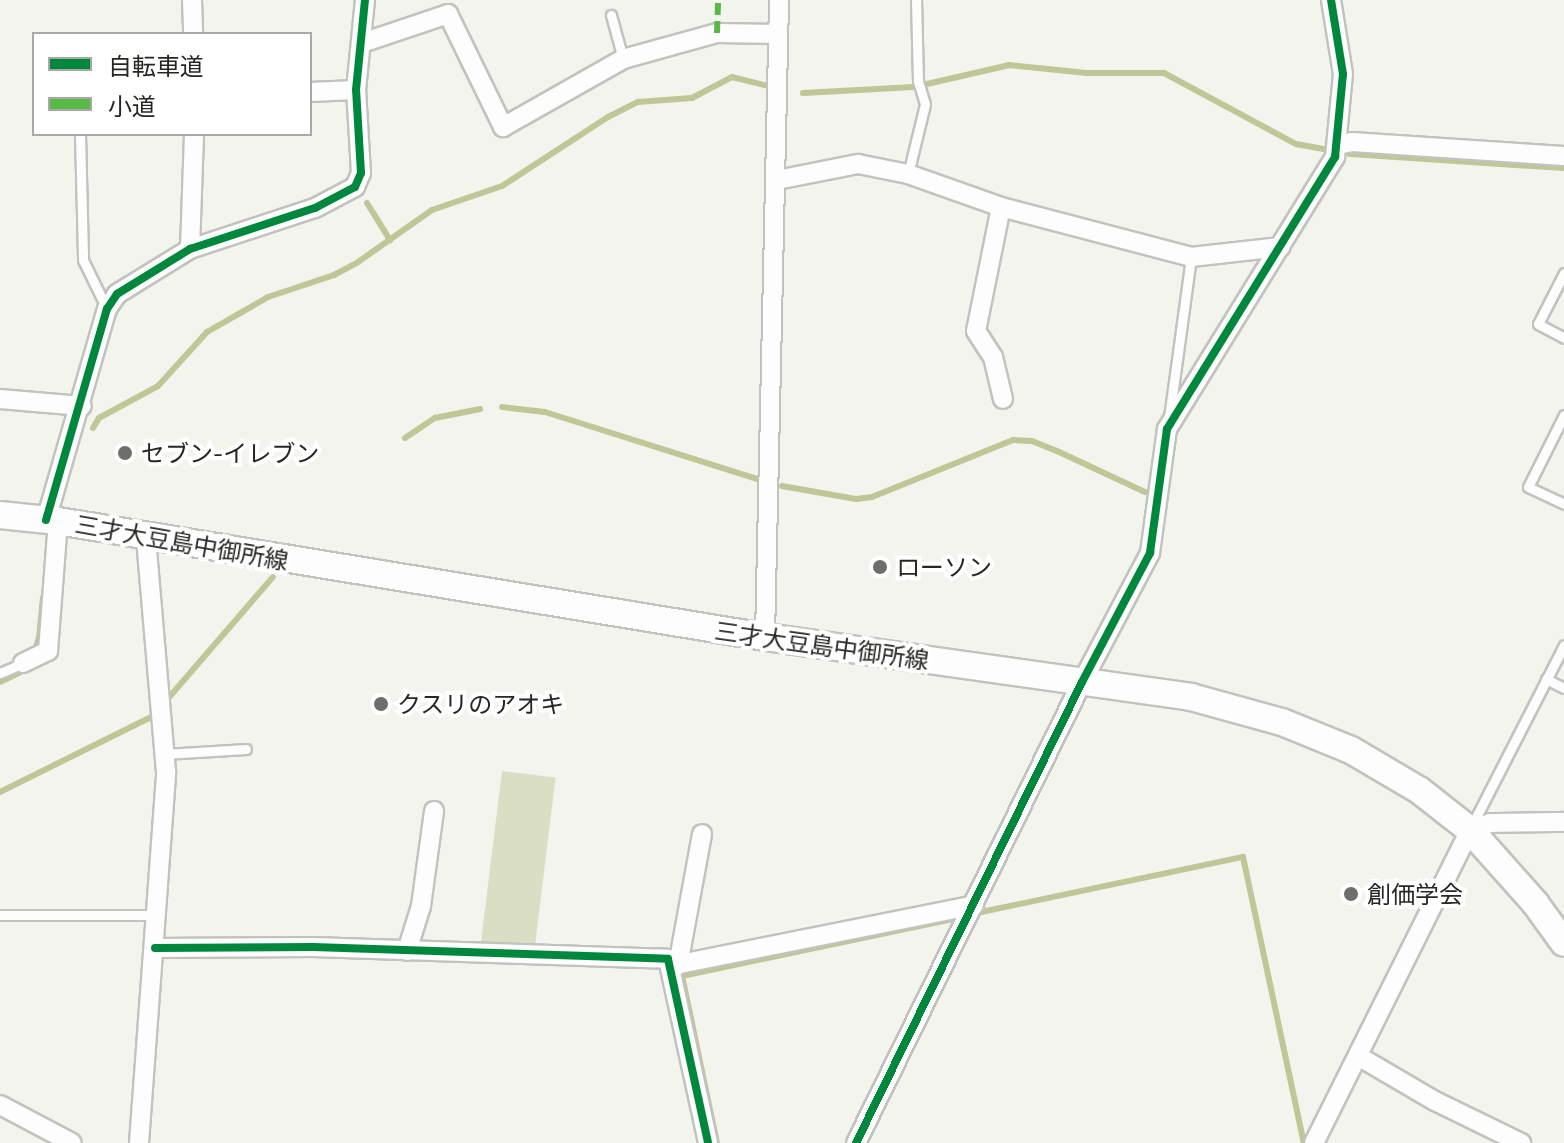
<!DOCTYPE html>
<html>
<head>
<meta charset="utf-8">
<style>
  body { margin:0 }
  #map { position:relative; width:1564px; height:1143px; overflow:hidden; background:#f4f4ef; font-family:Commissioner,"Noto Sans JP",sans-serif }
  div>[style] { position:absolute }
  [style*='--x'] { left:calc(var(--x)*1px); top:calc(var(--y)*1px); width:calc(var(--w)*1px); rotate:calc(var(--a)*1deg) }
  .green>* { inset:0; background:#dadec2; transform-origin:0 0 }
  .stream>* { height:6px; margin:-3px; padding:0 3px; transform-origin:3px; border-radius:3px; background:#c0c695 }
  .roads { filter:drop-shadow(2px 0 #c2c2be) drop-shadow(-2px 0 #c2c2be) drop-shadow(0 2px #c2c2be) drop-shadow(0 -2px #c2c2be) }
  .lane>* { height:9px; margin:-4.5px; padding:0 4.5px; transform-origin:4.5px; border-radius:4.5px; background:#fdfdfd }
  .street>* { height:18px; margin:-9px; padding:0 9px; transform-origin:9px; border-radius:9px; background:#fdfdfd }
  .secondary>* { height:26px; margin:-13px; padding:0 13px; transform-origin:13px; border-radius:13px; background:#fdfdfd }
  .quiet>* { height:6px; margin-top:-3px; transform-origin:0; background:repeating-linear-gradient(90deg,#58b947 0 12px,transparent 0 18px) }
  .cycleway>* { height:8px; margin:-4px; padding:0 4px; transform-origin:4px; border-radius:4px; background:#00873e }
  .dots>* { width:22px; height:22px; translate:-50% -50%; box-sizing:border-box; border:4px solid #fff; border-radius:50% }
  span { translate:-50% -50%; white-space:nowrap; text-align:center; line-height:1.15; -webkit-text-stroke:8px #fff; paint-order:stroke }
  .poi-label { font-size:24px; color:#262723 }
  .left { translate:0 -50%; text-align:left }
  .street-label { font-size:24px; color:#262723 }
  .legend { position:absolute; left:32px; top:32px; width:280px; height:104px; box-sizing:border-box; background:#fff; border:2px solid #a8a9a7; margin:0; padding:10px 14px; list-style:none; font-size:24px; color:#262723 }
  .legend li { display:flex; align-items:center; gap:16px; height:40px }
  .legend b { width:40px; border:2px solid #a8a9a7 }
</style>
</head>
<body>
<div id="map">
  <div class="green">
    <div style="left:502px;top:771px;width:54px;height:176px;rotate:7deg"></div>
  </div>
  <div class="stream">
    <div style="--x:803;--y:93;--w:111;--a:-3.1"></div>
    <div style="--x:914;--y:87;--w:98;--a:-13"></div>
    <div style="--x:1009;--y:65;--w:78;--a:5.9"></div>
    <div style="--x:1087;--y:73;--w:77;--a:0"></div>
    <div style="--x:1164;--y:73;--w:150;--a:28.3"></div>
    <div style="--x:1296;--y:144;--w:56;--a:10.3"></div>
    <div style="--x:1351;--y:154;--w:213;--a:3.8"></div>
    <div style="--x:367;--y:203;--w:44;--a:58.1"></div>
    <div style="--x:502;--y:407;--w:43;--a:6.6"></div>
    <div style="--x:545;--y:412;--w:223;--a:17.5"></div>
    <div style="--x:93;--y:428;--w:12;--a:-59"></div>
    <div style="--x:99;--y:418;--w:67;--a:-28.5"></div>
    <div style="--x:158;--y:386;--w:73;--a:-47.8"></div>
    <div style="--x:207;--y:332;--w:70;--a:-29.8"></div>
    <div style="--x:268;--y:297;--w:70;--a:-18.4"></div>
    <div style="--x:334;--y:275;--w:27;--a:-28"></div>
    <div style="--x:358;--y:262;--w:90;--a:-35.1"></div>
    <div style="--x:432;--y:210;--w:74;--a:-18.9"></div>
    <div style="--x:502;--y:186;--w:126;--a:-33.1"></div>
    <div style="--x:608;--y:117;--w:34;--a:-27"></div>
    <div style="--x:638;--y:102;--w:54;--a:-4.2"></div>
    <div style="--x:692;--y:98;--w:45;--a:-27.7"></div>
    <div style="--x:732;--y:77;--w:37;--a:14"></div>
    <div style="--x:405;--y:438;--w:36;--a:-34"></div>
    <div style="--x:435;--y:418;--w:46;--a:-11.3"></div>
    <div style="--x:782;--y:486;--w:75;--a:10"></div>
    <div style="--x:856;--y:499;--w:16;--a:-7"></div>
    <div style="--x:872;--y:497;--w:152;--a:-22"></div>
    <div style="--x:1013;--y:440;--w:19;--a:3"></div>
    <div style="--x:1032;--y:441;--w:27;--a:22"></div>
    <div style="--x:1057;--y:451;--w:97;--a:25"></div>
    <div style="--x:34;--y:653;--w:16;--a:-72"></div>
    <div style="--x:39;--y:638;--w:41;--a:-84.4"></div>
    <div style="--x:0;--y:682;--w:28;--a:-26"></div>
    <div style="--x:165;--y:702;--w:165;--a:-49.2"></div>
    <div style="--x:0;--y:792;--w:171;--a:-26.4"></div>
    <div style="--x:972;--y:914;--w:277;--a:-11.9"></div>
    <div style="--x:1243;--y:857;--w:292;--a:78"></div>
    <div style="--x:717;--y:1143;--w:171;--a:-101.8"></div>
    <div style="--x:682;--y:976;--w:285;--a:-11.9"></div>
  </div>
  <div class="roads">
    <div class="lane">
      <div style="--x:611;--y:15;--w:46;--a:74.7"></div>
      <div style="--x:80;--y:134;--w:126;--a:88.6"></div>
      <div style="--x:83;--y:260;--w:55;--a:63.9"></div>
      <div style="--x:908;--y:174;--w:72;--a:-76.3"></div>
      <div style="--x:925;--y:104;--w:24;--a:-107"></div>
      <div style="--x:918;--y:81;--w:81;--a:-91.4"></div>
      <div style="--x:1564;--y:273;--w:57;--a:117"></div>
      <div style="--x:1538;--y:324;--w:30;--a:28"></div>
      <div style="--x:1564;--y:415;--w:80;--a:116.6"></div>
      <div style="--x:1528;--y:487;--w:40;--a:25"></div>
      <div style="--x:1169;--y:418;--w:162;--a:-82.2"></div>
      <div style="--x:0;--y:673;--w:25;--a:-23"></div>
      <div style="--x:1546;--y:679;--w:20;--a:27"></div>
      <div style="--x:165;--y:754;--w:81;--a:-3.5"></div>
      <div style="--x:1471;--y:827;--w:204;--a:-62.9"></div>
      <div style="--x:0;--y:915;--w:157;--a:0"></div>
    </div>
    <div class="street">
      <div style="--x:192;--y:0;--w:34;--a:88"></div>
      <div style="--x:362;--y:43;--w:91;--a:-18.6"></div>
      <div style="--x:448;--y:14;--w:126;--a:64"></div>
      <div style="--x:503;--y:127;--w:138;--a:-29.5"></div>
      <div style="--x:623;--y:59;--w:98;--a:-15.5"></div>
      <div style="--x:717;--y:33;--w:61;--a:0.9"></div>
      <div style="--x:310;--y:92;--w:46;--a:-2.5"></div>
      <div style="--x:1337;--y:145;--w:15;--a:-11"></div>
      <div style="--x:1352;--y:142;--w:212;--a:3.8"></div>
      <div style="--x:777;--y:180;--w:83;--a:-11.2"></div>
      <div style="--x:858;--y:164;--w:51;--a:11.3"></div>
      <div style="--x:908;--y:174;--w:99;--a:19.5"></div>
      <div style="--x:1001;--y:207;--w:196;--a:14.7"></div>
      <div style="--x:1191;--y:257;--w:90;--a:-6.4"></div>
      <div style="--x:1001;--y:207;--w:126;--a:101.4"></div>
      <div style="--x:976;--y:331;--w:31;--a:57"></div>
      <div style="--x:993;--y:357;--w:43;--a:76.6"></div>
      <div style="--x:190;--y:249;--w:115;--a:-88"></div>
      <div style="--x:0;--y:399;--w:82;--a:4.9"></div>
      <div style="--x:46;--y:520;--w:220;--a:-73.9"></div>
      <div style="--x:107;--y:309;--w:18;--a:-56"></div>
      <div style="--x:117;--y:294;--w:86;--a:-31.7"></div>
      <div style="--x:190;--y:249;--w:132;--a:-18.2"></div>
      <div style="--x:315;--y:208;--w:45;--a:-27.7"></div>
      <div style="--x:355;--y:187;--w:15;--a:-67"></div>
      <div style="--x:361;--y:173;--w:83;--a:-93.4"></div>
      <div style="--x:356;--y:90;--w:90;--a:-84.3"></div>
      <div style="--x:765;--y:637;--w:637;--a:-88.74"></div>
      <div style="--x:23;--y:663;--w:28;--a:-26"></div>
      <div style="--x:48;--y:651;--w:130;--a:-85.6"></div>
      <div style="--x:155;--y:948;--w:158;--a:-0.4"></div>
      <div style="--x:313;--y:947;--w:355;--a:1.9"></div>
      <div style="--x:668;--y:959;--w:188;--a:77.7"></div>
      <div style="--x:407;--y:951;--w:47;--a:-72.7"></div>
      <div style="--x:421;--y:906;--w:96;--a:-82.2"></div>
      <div style="--x:678;--y:965;--w:133;--a:-79.6"></div>
      <div style="--x:670;--y:966;--w:310;--a:-11.3"></div>
      <div style="--x:1358;--y:1056;--w:89;--a:30.3"></div>
      <div style="--x:1435;--y:1101;--w:96;--a:26"></div>
      <div style="--x:0;--y:1105;--w:81;--a:27.8"></div>
      <div style="--x:139;--y:1143;--w:372;--a:-85.8"></div>
      <div style="--x:166;--y:772;--w:236;--a:-94.9"></div>
      <div style="--x:856;--y:1143;--w:513;--a:-63.88"></div>
      <div style="--x:1082;--y:682;--w:146;--a:-62.2"></div>
      <div style="--x:1150;--y:553;--w:125;--a:-82.2"></div>
      <div style="--x:1167;--y:429;--w:320;--a:-58.3"></div>
      <div style="--x:1335;--y:157;--w:83;--a:-84.5"></div>
      <div style="--x:1343;--y:74;--w:75;--a:-99.2"></div>
      <div style="--x:1314;--y:1143;--w:350;--a:-63.5"></div>
      <div style="--x:1470;--y:830;--w:21;--a:-19"></div>
      <div style="--x:1490;--y:823;--w:74;--a:-0.8"></div>
    </div>
    <div class="secondary">
      <div style="--x:0;--y:515;--w:58;--a:5.9"></div>
      <div style="--x:58;--y:521;--w:716;--a:9.32"></div>
      <div style="--x:765;--y:637;--w:430;--a:8"></div>
      <div style="--x:1191;--y:697;--w:94;--a:15.4"></div>
      <div style="--x:1282;--y:722;--w:74;--a:22.1"></div>
      <div style="--x:1351;--y:750;--w:79;--a:30.5"></div>
      <div style="--x:1419;--y:790;--w:65;--a:38.1"></div>
      <div style="--x:1470;--y:830;--w:98;--a:48.3"></div>
      <div style="--x:1535;--y:903;--w:49;--a:54.1"></div>
    </div>
  </div>
  <div class="quiet">
    <div style="--x:717;--y:33;--w:33;--a:-88"></div>
  </div>
  <div class="cycleway">
    <div style="--x:46;--y:520;--w:220;--a:-73.9"></div>
    <div style="--x:107;--y:309;--w:18;--a:-56"></div>
    <div style="--x:117;--y:294;--w:86;--a:-31.7"></div>
    <div style="--x:190;--y:249;--w:132;--a:-18.2"></div>
    <div style="--x:315;--y:208;--w:45;--a:-27.7"></div>
    <div style="--x:355;--y:187;--w:15;--a:-67"></div>
    <div style="--x:361;--y:173;--w:83;--a:-93.4"></div>
    <div style="--x:356;--y:90;--w:90;--a:-84.3"></div>
    <div style="--x:155;--y:948;--w:158;--a:-0.4"></div>
    <div style="--x:313;--y:947;--w:355;--a:1.9"></div>
    <div style="--x:668;--y:959;--w:188;--a:77.7"></div>
    <div style="--x:856;--y:1143;--w:513;--a:-63.88"></div>
    <div style="--x:1082;--y:682;--w:146;--a:-62.2"></div>
    <div style="--x:1150;--y:553;--w:125;--a:-82.2"></div>
    <div style="--x:1167;--y:429;--w:320;--a:-58.3"></div>
    <div style="--x:1335;--y:157;--w:83;--a:-84.5"></div>
    <div style="--x:1343;--y:74;--w:75;--a:-99.2"></div>
  </div>
  <div class="dots">
    <div style="left:125px;top:453px;background:#6e6f6a"></div>
    <div style="left:880px;top:567px;background:#6e6f6a"></div>
    <div style="left:381px;top:704px;background:#6e6f6a"></div>
    <div style="left:1351px;top:894px;background:#6e6f6a"></div>
  </div>
  <div class="poi-label">
    <span class="left" style="left:141px;top:453px">セブン-イレブン</span>
    <span class="left" style="left:896px;top:567px">ローソン</span>
    <span class="left" style="left:397px;top:704px">クスリのアオキ</span>
    <span class="left" style="left:1367px;top:894px">創価学会</span>
  </div>
  <div class="street-label">
    <span style="left:182px;top:542px;rotate:10deg">三才大豆島中御所線</span>
    <span style="left:822px;top:645px;rotate:8deg">三才大豆島中御所線</span>
  </div>
  <ul class="legend">
  <li><b style="height:10px;background:#00873e"></b>自転車道</li>
  <li><b style="height:10px;background:#58b947"></b>小道</li>
  </ul>
</div>
</body>
</html>
